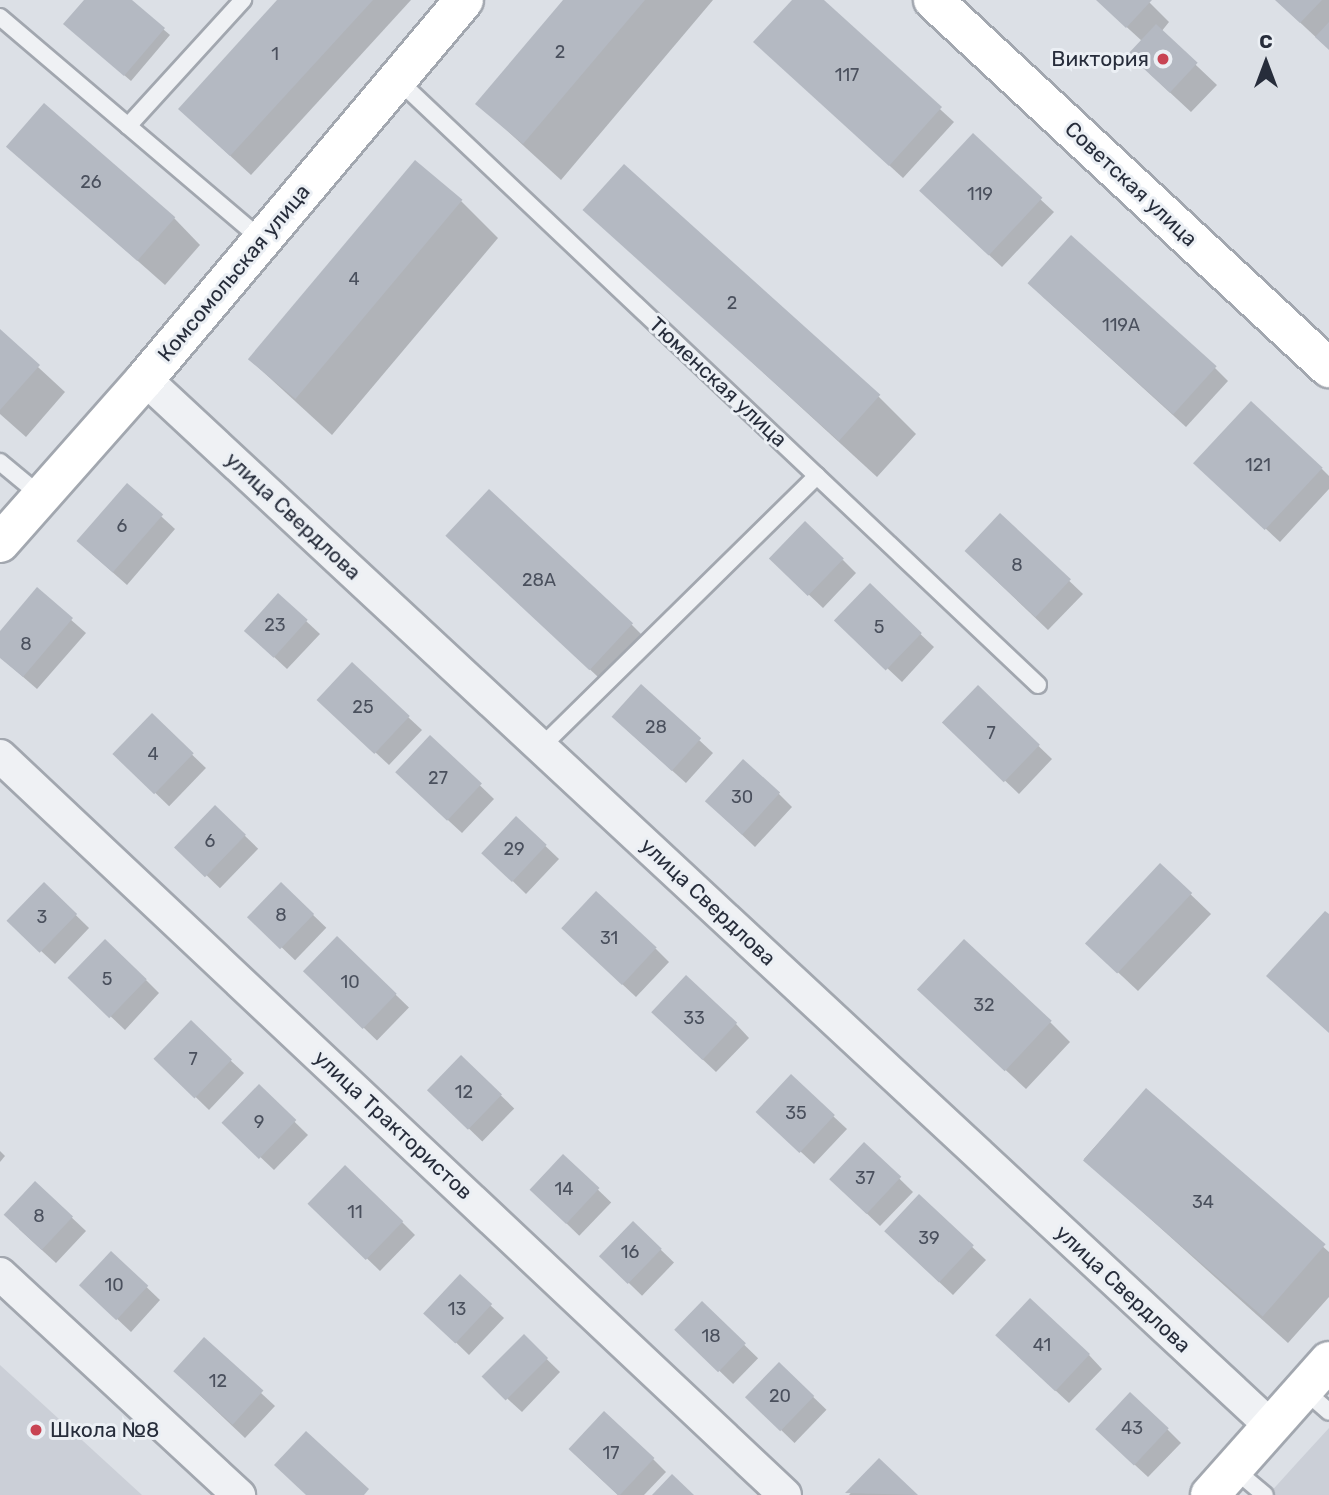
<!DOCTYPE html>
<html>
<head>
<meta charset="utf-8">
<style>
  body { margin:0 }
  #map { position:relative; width:1329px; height:1495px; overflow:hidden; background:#dce0e6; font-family:Rubik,sans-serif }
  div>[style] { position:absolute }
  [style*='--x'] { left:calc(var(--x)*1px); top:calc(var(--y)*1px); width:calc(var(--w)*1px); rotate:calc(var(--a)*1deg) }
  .built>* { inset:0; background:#cbcfd7 }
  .shadow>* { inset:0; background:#0003; transform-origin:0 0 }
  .building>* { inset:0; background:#b4b9c2; transform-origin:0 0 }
  .roads { filter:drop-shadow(2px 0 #a2a7af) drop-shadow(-2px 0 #a2a7af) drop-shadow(0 2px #a2a7af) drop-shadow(0 -2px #a2a7af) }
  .lane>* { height:16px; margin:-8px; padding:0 8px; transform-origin:8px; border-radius:8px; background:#eff1f4 }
  .street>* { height:32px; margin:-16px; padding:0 16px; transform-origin:16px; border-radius:16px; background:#eff1f4 }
  .secondary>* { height:38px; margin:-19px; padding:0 19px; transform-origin:19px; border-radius:19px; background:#fff }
  .primary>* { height:38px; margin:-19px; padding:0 19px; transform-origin:19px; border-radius:19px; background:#fff }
  .dots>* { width:19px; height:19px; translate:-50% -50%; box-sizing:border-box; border:4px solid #ebeff4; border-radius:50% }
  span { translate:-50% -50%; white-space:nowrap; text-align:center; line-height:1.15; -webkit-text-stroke:6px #ebeff4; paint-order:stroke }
  .number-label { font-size:18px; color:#4a505d }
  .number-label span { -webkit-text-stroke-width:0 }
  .poi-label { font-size:21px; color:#272d3b }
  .right { translate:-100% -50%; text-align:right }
  .left { translate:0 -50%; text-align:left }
  .street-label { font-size:21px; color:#272d3b }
  .north { position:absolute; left:1231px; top:28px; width:70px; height:70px; -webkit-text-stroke:5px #ebeff4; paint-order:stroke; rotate:0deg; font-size:19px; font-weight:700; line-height:28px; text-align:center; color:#272d3b }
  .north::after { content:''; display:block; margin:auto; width:24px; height:32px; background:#272d3b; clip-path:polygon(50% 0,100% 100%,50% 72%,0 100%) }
</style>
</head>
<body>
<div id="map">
  <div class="built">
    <div style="clip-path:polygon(0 1365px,142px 1495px,0 1495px)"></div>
    <div style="clip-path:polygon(1329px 1428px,1329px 1495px,1268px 1495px,1296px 1464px)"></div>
  </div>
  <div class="shadow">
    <div style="clip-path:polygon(86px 0,129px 0,170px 35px,131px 81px,72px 30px)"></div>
    <div style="clip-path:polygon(280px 0,411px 0,251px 175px,201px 129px)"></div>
    <div style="clip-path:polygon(566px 0,713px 0,561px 180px,478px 104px)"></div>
    <div style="clip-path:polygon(794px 0,821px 0,954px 122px,903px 178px,769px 55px)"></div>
    <div style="clip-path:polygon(1097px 0,1147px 0,1169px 22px,1161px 32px,1217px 85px,1191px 112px,1150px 74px,1142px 41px)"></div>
    <div style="clip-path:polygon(1276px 0,1329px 0,1329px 48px,1321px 42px)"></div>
    <div style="clip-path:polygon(9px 147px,174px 218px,200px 245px,165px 285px)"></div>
    <div style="clip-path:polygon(1040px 199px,1054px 212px,1002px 267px,934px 204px)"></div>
    <div style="clip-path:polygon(461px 201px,498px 238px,332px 435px,249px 359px)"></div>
    <div style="clip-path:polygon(585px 209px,879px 397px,916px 434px,877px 477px)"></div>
    <div style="clip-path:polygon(1042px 296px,1215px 368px,1228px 381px,1186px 427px)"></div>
    <div style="clip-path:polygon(0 332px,65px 392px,26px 437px,0 414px)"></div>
    <div style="clip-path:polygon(1322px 469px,1329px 476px,1329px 489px,1280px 542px,1209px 476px)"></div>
    <div style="clip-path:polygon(127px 485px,175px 529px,127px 585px,92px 554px)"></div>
    <div style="clip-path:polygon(1000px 515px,1083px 594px,1048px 630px,979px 564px)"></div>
    <div style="clip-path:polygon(468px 556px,632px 625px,652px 645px,611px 689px)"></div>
    <div style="clip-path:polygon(843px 560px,856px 573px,823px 608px,785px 572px)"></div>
    <div style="clip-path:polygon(870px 586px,934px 647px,902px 682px,851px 634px)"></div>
    <div style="clip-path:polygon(37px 590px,86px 633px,37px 689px,0 657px,0 633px)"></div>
    <div style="clip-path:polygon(306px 621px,320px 634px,287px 669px,259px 643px)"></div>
    <div style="clip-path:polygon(641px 686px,713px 753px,686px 783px,627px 730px)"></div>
    <div style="clip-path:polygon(978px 688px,1052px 759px,1019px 794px,958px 736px)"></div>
    <div style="clip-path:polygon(332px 712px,408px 717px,422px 730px,389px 765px)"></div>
    <div style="left:152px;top:716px;width:75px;height:53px;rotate:44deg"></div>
    <div style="clip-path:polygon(430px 737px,494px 799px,462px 833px,410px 785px)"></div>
    <div style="clip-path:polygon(778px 793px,792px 807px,755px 847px,720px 814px)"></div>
    <div style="left:215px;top:807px;width:60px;height:55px;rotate:44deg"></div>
    <div style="clip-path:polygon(516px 818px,559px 859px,526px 894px,497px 866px)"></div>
    <div style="clip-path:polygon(1160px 865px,1211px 914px,1138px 991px,1107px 962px)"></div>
    <div style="clip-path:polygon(44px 884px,89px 928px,55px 964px,23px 934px)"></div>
    <div style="left:281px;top:884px;width:63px;height:45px;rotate:44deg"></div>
    <div style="left:337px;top:938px;width:100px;height:46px;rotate:44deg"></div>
    <div style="clip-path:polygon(576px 941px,656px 949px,669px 962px,636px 997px)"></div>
    <div style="clip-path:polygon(146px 980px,159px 993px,125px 1030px,84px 991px)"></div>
    <div style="clip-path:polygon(940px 1009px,1050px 1022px,1070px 1042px,1026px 1089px)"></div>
    <div style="clip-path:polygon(736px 1024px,749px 1038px,716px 1072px,667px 1026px)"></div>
    <div style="left:461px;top:1057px;width:74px;height:46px;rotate:44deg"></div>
    <div style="clip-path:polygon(230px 1060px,244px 1073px,209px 1110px,170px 1072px)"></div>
    <div style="clip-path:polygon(259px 1087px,308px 1135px,274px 1170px,238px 1136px)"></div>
    <div style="clip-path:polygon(1146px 1090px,1329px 1252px,1329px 1297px,1288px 1343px,1084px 1159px)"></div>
    <div style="clip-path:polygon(833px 1116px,847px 1129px,814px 1164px,772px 1125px)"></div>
    <div style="clip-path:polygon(864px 1144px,913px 1192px,880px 1226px,844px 1192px)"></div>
    <div style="clip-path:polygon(0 1151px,5px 1156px,0 1162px)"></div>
    <div style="left:563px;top:1156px;width:67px;height:46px;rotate:44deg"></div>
    <div style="clip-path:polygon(36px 1184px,86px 1231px,56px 1263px,19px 1229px)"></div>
    <div style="clip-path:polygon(919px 1197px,986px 1260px,953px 1295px,900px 1245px)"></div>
    <div style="clip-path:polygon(324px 1217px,402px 1222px,415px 1235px,380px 1271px)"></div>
    <div style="left:633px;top:1223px;width:57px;height:46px;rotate:44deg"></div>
    <div style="clip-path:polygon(111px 1253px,160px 1300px,131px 1332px,95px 1298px)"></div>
    <div style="left:702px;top:1304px;width:78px;height:36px;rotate:44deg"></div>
    <div style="clip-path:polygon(490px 1305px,504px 1318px,469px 1355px,439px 1326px)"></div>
    <div style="clip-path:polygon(524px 1337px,560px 1372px,522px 1412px,499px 1391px)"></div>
    <div style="clip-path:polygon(1011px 1349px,1089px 1355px,1102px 1369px,1069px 1403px)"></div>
    <div style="left:779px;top:1364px;width:66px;height:46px;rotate:44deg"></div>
    <div style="clip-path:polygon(188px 1384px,261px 1393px,275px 1406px,245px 1438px)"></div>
    <div style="clip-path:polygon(1167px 1429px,1181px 1443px,1148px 1477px,1110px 1442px)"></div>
    <div style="clip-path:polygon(653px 1459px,666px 1472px,644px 1495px,618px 1495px,583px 1462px)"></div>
    <div style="clip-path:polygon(879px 1460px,915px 1495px,849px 1495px)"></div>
  </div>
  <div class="building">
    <div style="clip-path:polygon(84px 0,132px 0,165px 28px,124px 76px,63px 24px)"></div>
    <div style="clip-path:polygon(277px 0,373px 0,230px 156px,178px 109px)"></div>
    <div style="clip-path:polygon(563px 0,645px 0,523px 144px,475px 104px)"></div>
    <div style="clip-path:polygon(792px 0,824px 0,942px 107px,889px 166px,753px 42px)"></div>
    <div style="clip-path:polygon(1096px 0,1152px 0,1126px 28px)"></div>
    <div style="clip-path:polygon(1275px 0,1322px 0,1300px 23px)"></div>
    <div style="clip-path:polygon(1329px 22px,1329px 50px,1315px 37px)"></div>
    <div style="left:1156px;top:24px;width:57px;height:41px;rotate:43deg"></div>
    <div style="left:44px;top:103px;width:174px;height:58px;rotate:41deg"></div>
    <div style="left:973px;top:133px;width:95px;height:79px;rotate:43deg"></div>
    <div style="left:415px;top:160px;width:62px;height:260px;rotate:40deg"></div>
    <div style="left:624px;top:164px;width:345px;height:62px;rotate:42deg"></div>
    <div style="left:1071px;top:235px;width:196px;height:65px;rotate:42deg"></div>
    <div style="clip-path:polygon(0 329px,40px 365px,0 410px)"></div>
    <div style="left:1251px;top:401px;width:98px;height:85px;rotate:43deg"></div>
    <div style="left:127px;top:483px;width:48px;height:77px;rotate:41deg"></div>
    <div style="left:489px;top:489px;width:197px;height:64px;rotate:43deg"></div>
    <div style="left:1000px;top:513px;width:97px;height:52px;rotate:43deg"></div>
    <div style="left:805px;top:521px;width:54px;height:52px;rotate:44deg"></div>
    <div style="left:870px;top:583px;width:72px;height:52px;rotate:44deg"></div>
    <div style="clip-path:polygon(37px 587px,73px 618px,23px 677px,0 658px,0 631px)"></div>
    <div style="left:278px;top:593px;width:40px;height:51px;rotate:42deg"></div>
    <div style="left:352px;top:662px;width:79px;height:52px;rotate:43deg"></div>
    <div style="left:641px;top:684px;width:81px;height:44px;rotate:42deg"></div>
    <div style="left:978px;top:685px;width:86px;height:52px;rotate:44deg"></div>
    <div style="left:152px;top:713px;width:58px;height:57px;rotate:44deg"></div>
    <div style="left:430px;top:735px;width:71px;height:51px;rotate:43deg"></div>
    <div style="left:743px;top:759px;width:50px;height:57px;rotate:42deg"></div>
    <div style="left:215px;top:805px;width:43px;height:59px;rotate:44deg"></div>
    <div style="left:516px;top:816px;width:42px;height:51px;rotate:43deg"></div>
    <div style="left:1160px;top:863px;width:44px;height:110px;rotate:43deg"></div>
    <div style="left:44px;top:882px;width:46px;height:54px;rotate:44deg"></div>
    <div style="left:281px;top:882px;width:46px;height:49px;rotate:44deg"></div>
    <div style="left:596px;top:891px;width:83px;height:51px;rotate:43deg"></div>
    <div style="clip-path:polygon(1325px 911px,1329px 914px,1329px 1033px,1266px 976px)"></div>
    <div style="left:337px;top:936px;width:83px;height:49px;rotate:44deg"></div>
    <div style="left:105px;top:939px;width:58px;height:54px;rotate:44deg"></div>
    <div style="left:964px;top:939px;width:120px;height:69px;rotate:43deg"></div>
    <div style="left:686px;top:975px;width:70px;height:51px;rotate:43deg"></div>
    <div style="left:191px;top:1020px;width:57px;height:54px;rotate:44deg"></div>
    <div style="left:461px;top:1055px;width:57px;height:49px;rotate:44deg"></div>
    <div style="left:791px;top:1074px;width:60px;height:52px;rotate:43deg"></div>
    <div style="left:259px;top:1084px;width:52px;height:54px;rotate:44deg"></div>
    <div style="left:1146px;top:1088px;width:238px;height:96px;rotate:41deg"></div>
    <div style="left:864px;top:1142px;width:51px;height:51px;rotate:43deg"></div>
    <div style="left:563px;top:1154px;width:50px;height:49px;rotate:43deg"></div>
    <div style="left:345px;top:1165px;width:81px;height:54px;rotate:44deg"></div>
    <div style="left:35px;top:1181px;width:52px;height:46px;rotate:43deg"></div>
    <div style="left:919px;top:1194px;width:75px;height:51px;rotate:43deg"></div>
    <div style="left:633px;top:1221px;width:40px;height:49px;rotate:44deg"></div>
    <div style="left:111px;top:1251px;width:51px;height:47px;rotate:43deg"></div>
    <div style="left:460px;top:1274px;width:44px;height:54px;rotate:43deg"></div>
    <div style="left:1030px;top:1298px;width:82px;height:51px;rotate:43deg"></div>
    <div style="left:702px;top:1301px;width:61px;height:40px;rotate:44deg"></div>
    <div style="left:524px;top:1334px;width:34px;height:60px;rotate:45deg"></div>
    <div style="left:204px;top:1337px;width:80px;height:46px;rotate:42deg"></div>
    <div style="left:779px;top:1362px;width:49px;height:49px;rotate:44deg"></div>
    <div style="left:1130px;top:1392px;width:53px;height:51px;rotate:43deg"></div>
    <div style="left:604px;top:1411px;width:69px;height:52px;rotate:43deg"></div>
    <div style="clip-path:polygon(306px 1431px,369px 1489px,364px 1495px,306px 1495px,274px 1465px)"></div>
    <div style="clip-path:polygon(879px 1458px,918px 1495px,845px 1493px)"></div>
    <div style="clip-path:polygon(672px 1474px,694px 1495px,652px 1495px)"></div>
  </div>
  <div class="roads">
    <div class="lane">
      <div style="--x:0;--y:17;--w:344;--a:40.4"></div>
      <div style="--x:397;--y:79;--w:882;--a:43.39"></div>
      <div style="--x:128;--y:126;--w:171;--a:-47.6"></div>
      <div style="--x:0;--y:462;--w:53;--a:39.7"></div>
      <div style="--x:541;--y:747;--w:387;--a:-44.5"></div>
      <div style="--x:1304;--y:1390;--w:33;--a:41"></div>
      <div style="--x:1234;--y:1469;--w:40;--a:40"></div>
    </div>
    <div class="street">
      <div style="--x:145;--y:379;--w:1538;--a:42.92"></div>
      <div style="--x:0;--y:756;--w:1078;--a:43.27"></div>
      <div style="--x:0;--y:1274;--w:326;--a:42.8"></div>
    </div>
    <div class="secondary">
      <div style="--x:0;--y:543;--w:219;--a:-48.5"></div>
      <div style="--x:145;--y:379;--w:495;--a:-49.9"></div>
      <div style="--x:1210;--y:1495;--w:179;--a:-48.4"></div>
    </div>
    <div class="primary">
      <div style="--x:933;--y:0;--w:541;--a:42.9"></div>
    </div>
  </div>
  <div class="dots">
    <div style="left:1163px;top:59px;background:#c84453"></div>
    <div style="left:36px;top:1430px;background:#c84453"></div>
  </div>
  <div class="number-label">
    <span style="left:560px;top:52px">2</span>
    <span style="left:275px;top:54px">1</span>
    <span style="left:847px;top:75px">117</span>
    <span style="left:91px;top:182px">26</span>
    <span style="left:980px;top:194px">119</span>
    <span style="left:354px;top:279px">4</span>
    <span style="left:732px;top:303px">2</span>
    <span style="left:1121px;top:325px">119А</span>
    <span style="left:1258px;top:465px">121</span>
    <span style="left:122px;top:526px">6</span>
    <span style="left:1017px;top:565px">8</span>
    <span style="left:539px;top:580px">28А</span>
    <span style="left:275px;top:625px">23</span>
    <span style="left:879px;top:627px">5</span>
    <span style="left:26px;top:644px">8</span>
    <span style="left:363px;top:707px">25</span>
    <span style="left:656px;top:727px">28</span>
    <span style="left:991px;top:733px">7</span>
    <span style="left:153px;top:754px">4</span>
    <span style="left:438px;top:778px">27</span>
    <span style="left:742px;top:797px">30</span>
    <span style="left:210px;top:841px">6</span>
    <span style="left:514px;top:849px">29</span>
    <span style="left:281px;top:915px">8</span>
    <span style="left:42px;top:917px">3</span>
    <span style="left:609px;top:938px">31</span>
    <span style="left:107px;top:979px">5</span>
    <span style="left:350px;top:982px">10</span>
    <span style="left:984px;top:1005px">32</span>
    <span style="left:694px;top:1018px">33</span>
    <span style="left:193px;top:1059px">7</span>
    <span style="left:464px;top:1092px">12</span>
    <span style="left:796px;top:1113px">35</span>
    <span style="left:259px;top:1122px">9</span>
    <span style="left:865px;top:1178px">37</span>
    <span style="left:564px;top:1189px">14</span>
    <span style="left:1203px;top:1202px">34</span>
    <span style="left:355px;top:1212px">11</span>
    <span style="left:39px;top:1216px">8</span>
    <span style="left:929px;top:1238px">39</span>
    <span style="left:630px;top:1252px">16</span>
    <span style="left:114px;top:1285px">10</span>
    <span style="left:457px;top:1309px">13</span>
    <span style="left:711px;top:1336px">18</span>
    <span style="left:1042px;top:1345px">41</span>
    <span style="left:218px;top:1381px">12</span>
    <span style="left:780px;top:1396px">20</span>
    <span style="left:1132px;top:1428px">43</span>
    <span style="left:611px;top:1453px">17</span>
  </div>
  <div class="poi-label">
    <span class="right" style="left:1149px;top:59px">Виктория</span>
    <span class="left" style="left:50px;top:1430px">Школа №8</span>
  </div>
  <div class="street-label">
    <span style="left:1131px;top:184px;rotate:43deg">Советская улица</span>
    <span style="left:234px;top:273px;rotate:-50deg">Комсомольская улица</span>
    <span style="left:718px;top:382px;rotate:43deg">Тюменская улица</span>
    <span style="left:293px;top:516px;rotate:43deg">улица Свердлова</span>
    <span style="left:708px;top:902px;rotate:43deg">улица Свердлова</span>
    <span style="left:393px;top:1125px;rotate:43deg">улица Трактористов</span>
    <span style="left:1123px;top:1289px;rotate:43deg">улица Свердлова</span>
  </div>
  <div class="north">С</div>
</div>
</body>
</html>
